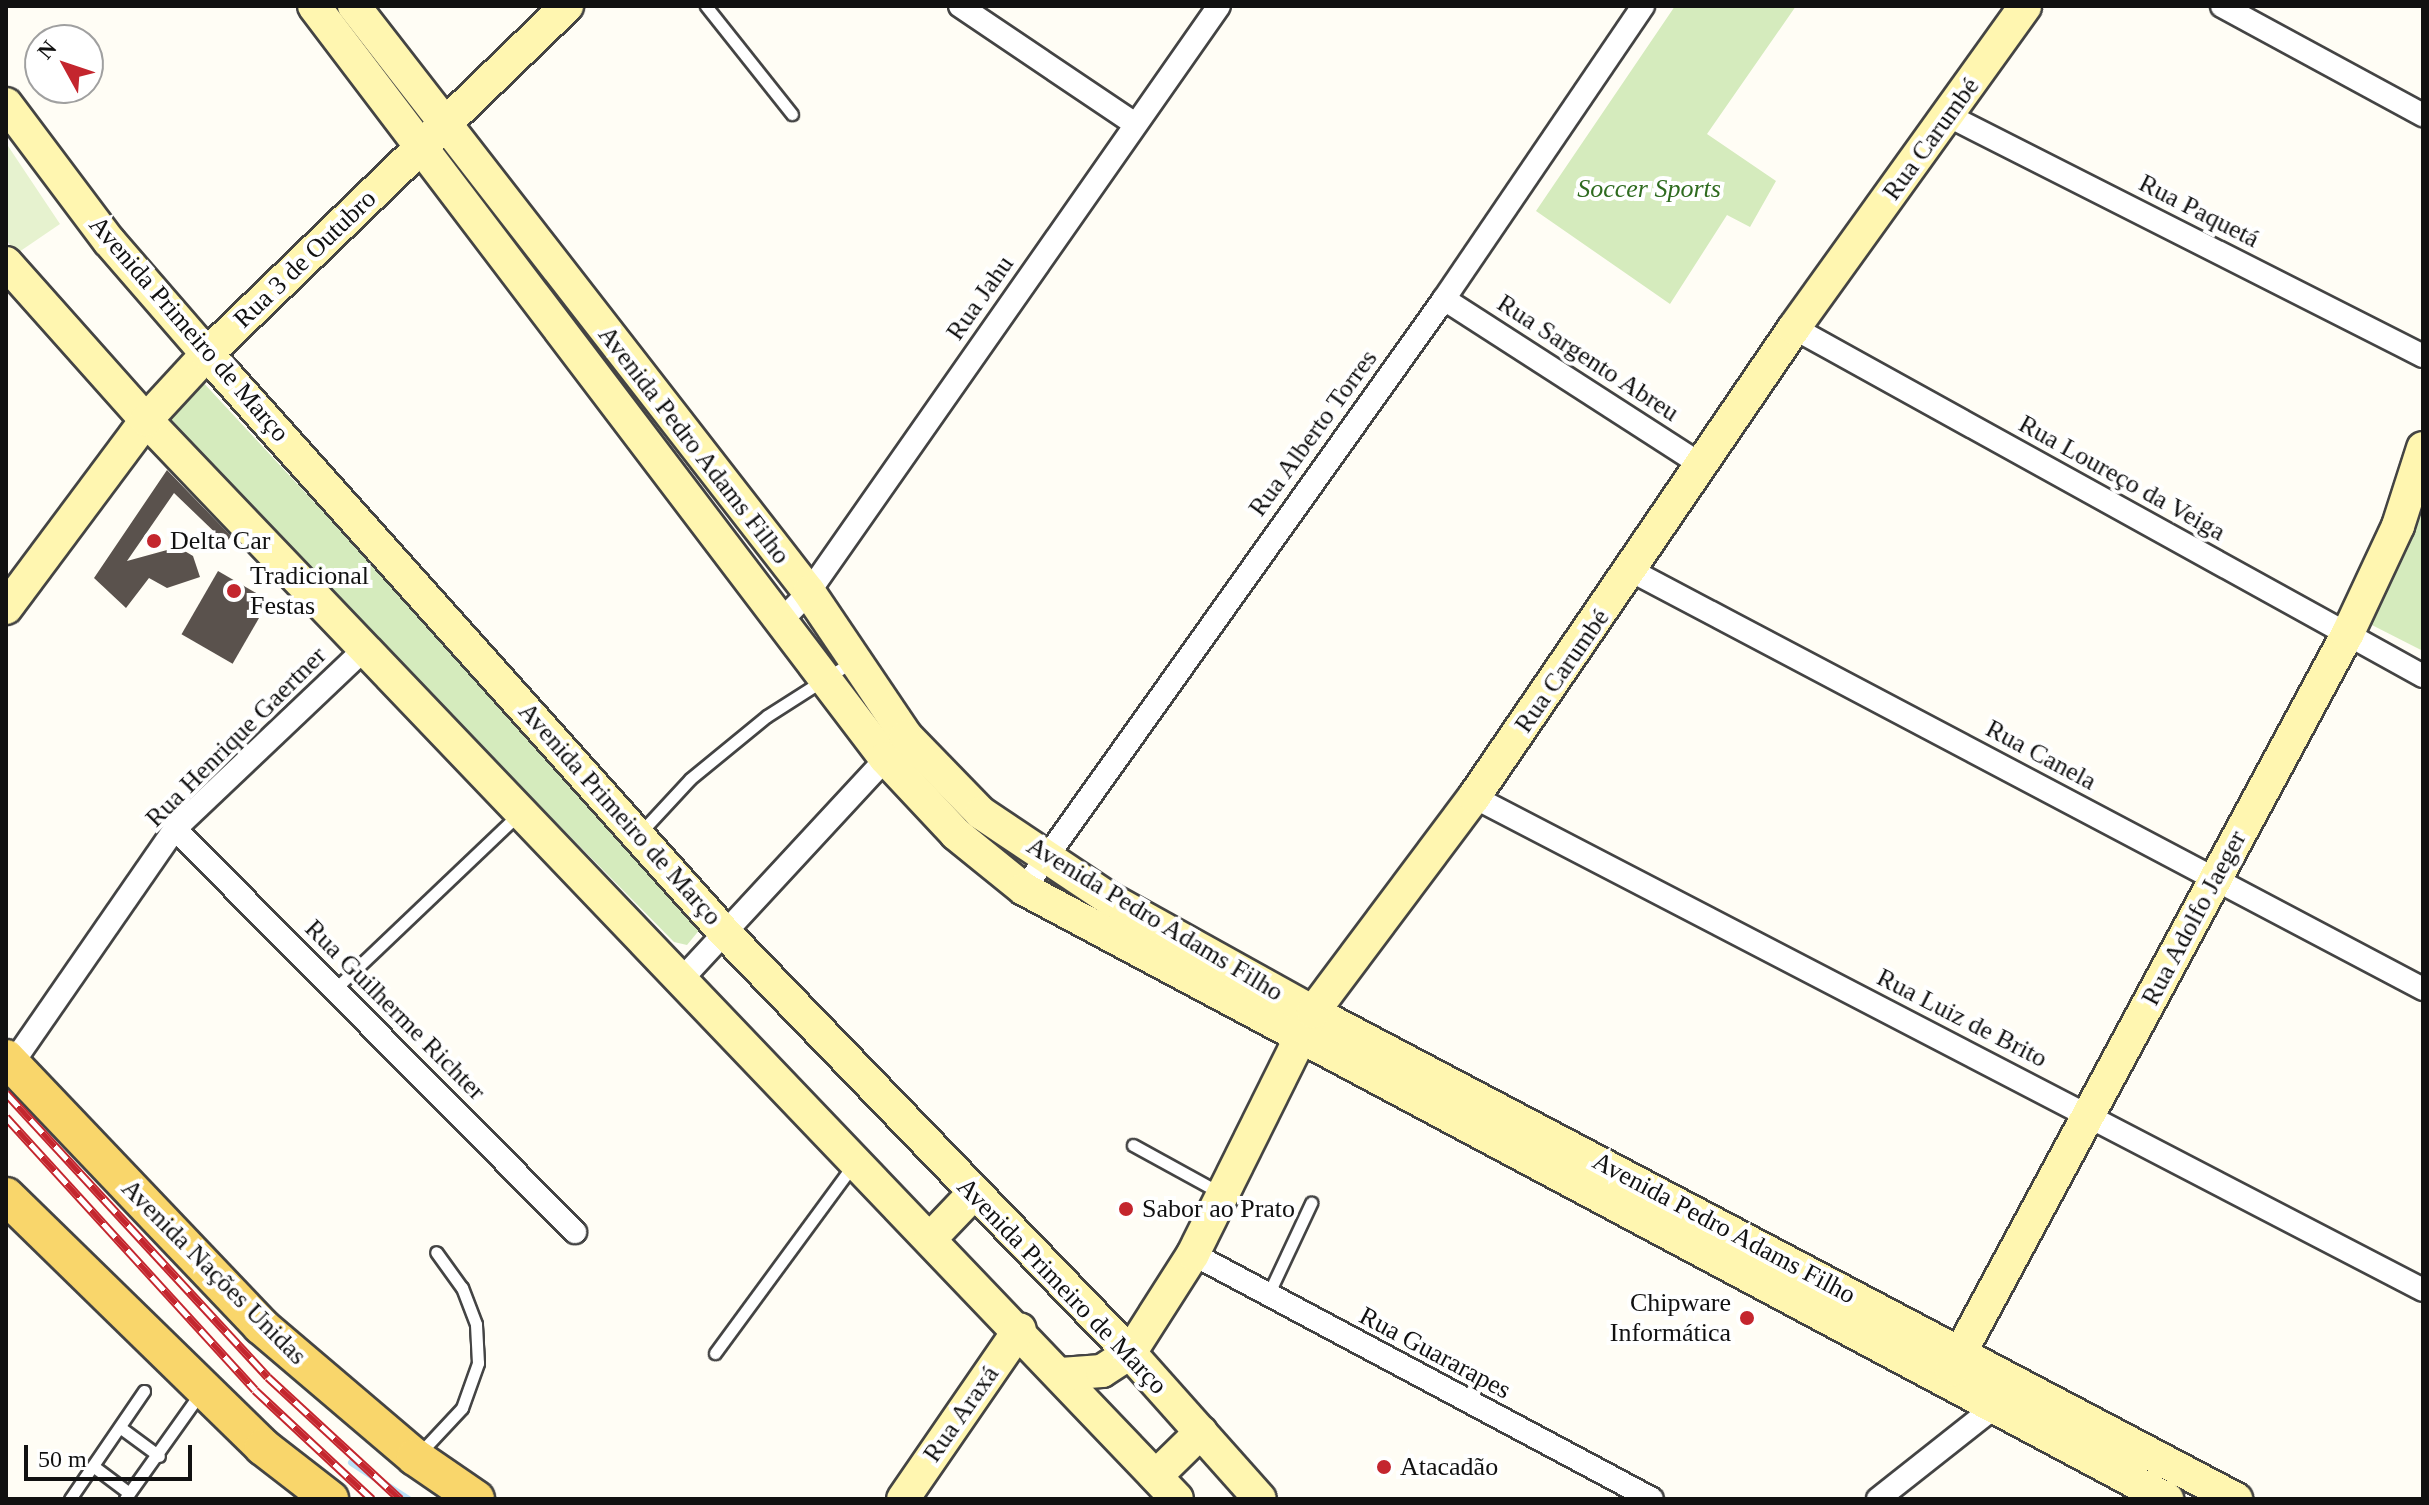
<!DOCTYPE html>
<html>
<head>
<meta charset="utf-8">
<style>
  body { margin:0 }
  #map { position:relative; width:2429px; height:1505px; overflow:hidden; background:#fffdf5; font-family:"Times New Roman",serif }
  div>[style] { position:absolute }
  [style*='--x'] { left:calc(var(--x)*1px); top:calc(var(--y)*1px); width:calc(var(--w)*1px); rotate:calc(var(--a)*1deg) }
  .green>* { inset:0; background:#d5ebbd }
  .pitch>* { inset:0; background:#e6f2cf }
  .stream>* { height:7px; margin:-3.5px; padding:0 3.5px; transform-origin:3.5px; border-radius:3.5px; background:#b9e0f7 }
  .building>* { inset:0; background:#5a524d; transform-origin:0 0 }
  .roads { filter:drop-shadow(2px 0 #444) drop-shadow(-2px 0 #444) drop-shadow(0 2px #444) drop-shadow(0 -2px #444) }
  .lane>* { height:11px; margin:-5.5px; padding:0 5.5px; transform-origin:5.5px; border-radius:5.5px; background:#fff }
  .street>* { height:22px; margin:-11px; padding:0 11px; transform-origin:11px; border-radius:11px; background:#fff }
  .secondary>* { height:32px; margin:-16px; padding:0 16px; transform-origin:16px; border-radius:16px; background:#fff6b0 }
  .primary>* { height:36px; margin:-18px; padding:0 18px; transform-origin:18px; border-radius:18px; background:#f9d66b }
  .rail>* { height:9px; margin-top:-4.5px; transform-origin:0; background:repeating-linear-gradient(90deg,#fff 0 18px,#c4262e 0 36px); box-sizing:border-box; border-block:2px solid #c4262e }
  .dots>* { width:22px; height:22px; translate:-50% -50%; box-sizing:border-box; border:4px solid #fff; border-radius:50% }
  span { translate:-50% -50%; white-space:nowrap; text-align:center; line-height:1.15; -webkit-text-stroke:8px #fff; paint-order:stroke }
  .street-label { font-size:26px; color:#111 }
  .park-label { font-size:26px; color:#2f6b1f; font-style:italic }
  .poi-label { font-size:26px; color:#111 }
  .left { translate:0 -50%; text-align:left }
  .right { translate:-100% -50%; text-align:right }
  .frame { position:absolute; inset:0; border:8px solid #111; pointer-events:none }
  .north { position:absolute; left:24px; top:24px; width:80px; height:80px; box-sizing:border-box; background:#fff; border:2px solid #a0a0a0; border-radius:50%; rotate:310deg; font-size:22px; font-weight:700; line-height:32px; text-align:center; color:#111 }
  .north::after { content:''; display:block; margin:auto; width:28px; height:36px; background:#c4262e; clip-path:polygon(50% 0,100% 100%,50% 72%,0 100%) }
  .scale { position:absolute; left:24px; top:1445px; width:168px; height:36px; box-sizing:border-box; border:4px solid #111; border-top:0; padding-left:10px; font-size:24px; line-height:28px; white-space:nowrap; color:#111; -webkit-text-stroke:6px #fff; paint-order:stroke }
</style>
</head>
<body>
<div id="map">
  <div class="green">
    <div style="clip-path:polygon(1675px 6px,1796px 6px,1707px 134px,1776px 181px,1750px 227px,1727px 215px,1670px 304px,1536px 211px)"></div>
    <div style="clip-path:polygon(199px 378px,696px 914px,701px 928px,687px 945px,674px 942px,160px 420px)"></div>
    <div style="clip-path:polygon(2423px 499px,2423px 651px,2364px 621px)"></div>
  </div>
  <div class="pitch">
    <div style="clip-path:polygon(6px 143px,60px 224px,16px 254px,6px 239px)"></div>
  </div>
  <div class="stream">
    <div style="--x:351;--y:1462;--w:68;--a:33"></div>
  </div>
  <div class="building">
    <div style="clip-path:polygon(167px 470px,231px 536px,226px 543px,174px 493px,127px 561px,178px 547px,193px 556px,200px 577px,167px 588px,149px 578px,126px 608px,94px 578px)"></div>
    <div style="left:218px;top:571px;width:59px;height:73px;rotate:30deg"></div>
  </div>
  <div class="roads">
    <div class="lane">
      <div style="--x:706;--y:6;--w:138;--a:51.5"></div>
      <div style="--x:641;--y:832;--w:72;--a:-47.2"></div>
      <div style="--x:690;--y:779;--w:99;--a:-39.3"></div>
      <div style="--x:767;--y:716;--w:102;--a:-32.6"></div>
      <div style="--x:335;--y:989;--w:253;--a:-43.6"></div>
      <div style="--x:1133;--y:1145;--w:102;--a:28.8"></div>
      <div style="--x:1268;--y:1295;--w:102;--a:-64.9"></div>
      <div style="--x:715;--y:1353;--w:233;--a:-53.7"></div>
      <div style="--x:121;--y:1428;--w:47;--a:36.4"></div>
      <div style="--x:419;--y:1454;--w:63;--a:-46.9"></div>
      <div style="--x:462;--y:1408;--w:48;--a:-70.4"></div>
      <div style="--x:478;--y:1363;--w:39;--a:-93"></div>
      <div style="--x:476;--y:1324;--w:39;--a:-111"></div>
      <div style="--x:462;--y:1288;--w:44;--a:-125.8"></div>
      <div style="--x:93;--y:1466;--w:45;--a:36.9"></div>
      <div style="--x:70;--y:1499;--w:131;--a:-55.6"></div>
      <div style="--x:125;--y:1499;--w:131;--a:-54.6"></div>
    </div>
    <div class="street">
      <div style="--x:960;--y:6;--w:211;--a:34"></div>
      <div style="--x:2222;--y:6;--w:229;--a:28.5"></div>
      <div style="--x:1949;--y:116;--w:531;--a:26.85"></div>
      <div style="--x:1444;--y:299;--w:307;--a:32.8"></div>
      <div style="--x:1794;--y:328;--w:719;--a:28.95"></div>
      <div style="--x:1632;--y:571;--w:895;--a:27.85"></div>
      <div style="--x:783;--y:619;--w:37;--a:-46"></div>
      <div style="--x:809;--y:592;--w:715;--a:-55.02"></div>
      <div style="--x:1474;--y:797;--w:1069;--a:27.45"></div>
      <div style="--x:175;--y:829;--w:568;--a:45.21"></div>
      <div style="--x:1024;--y:889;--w:724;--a:-54.55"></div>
      <div style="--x:1444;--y:299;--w:354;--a:-55.8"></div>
      <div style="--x:681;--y:980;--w:315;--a:-47.2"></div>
      <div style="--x:12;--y:1064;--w:286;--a:-55.3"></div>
      <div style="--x:175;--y:829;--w:262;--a:-43.5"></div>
      <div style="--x:1193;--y:1254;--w:520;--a:28.09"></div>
      <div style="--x:1878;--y:1499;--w:158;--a:-38.3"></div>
    </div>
    <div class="secondary">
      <div style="--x:314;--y:6;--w:944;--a:52.79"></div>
      <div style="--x:885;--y:758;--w:104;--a:46.9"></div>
      <div style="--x:956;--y:834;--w:87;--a:39"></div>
      <div style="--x:1024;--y:889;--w:1296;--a:28.09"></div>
      <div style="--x:354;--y:6;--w:742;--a:52.17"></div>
      <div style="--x:809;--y:592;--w:174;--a:56"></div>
      <div style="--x:906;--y:736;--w:107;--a:45.8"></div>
      <div style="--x:981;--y:813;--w:153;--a:33.8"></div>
      <div style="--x:1108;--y:898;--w:235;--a:29.1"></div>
      <div style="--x:1313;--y:1012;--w:1044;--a:27.82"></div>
      <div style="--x:6;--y:104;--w:171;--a:53.1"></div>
      <div style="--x:109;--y:241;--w:150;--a:49.1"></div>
      <div style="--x:207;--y:354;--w:778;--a:48.18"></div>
      <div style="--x:726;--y:934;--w:582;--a:46.04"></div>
      <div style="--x:1130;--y:1353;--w:195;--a:48.3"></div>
      <div style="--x:6;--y:263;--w:210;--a:48.3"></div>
      <div style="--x:146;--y:420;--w:1492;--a:46.3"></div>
      <div style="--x:6;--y:608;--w:234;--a:-53.3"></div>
      <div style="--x:146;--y:420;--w:90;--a:-47.3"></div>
      <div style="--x:207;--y:354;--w:501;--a:-44.03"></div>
      <div style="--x:930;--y:1239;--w:62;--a:-46.3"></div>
      <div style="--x:1951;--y:1370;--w:835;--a:-61.69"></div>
      <div style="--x:2347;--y:635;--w:120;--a:-64.9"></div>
      <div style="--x:2398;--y:526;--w:82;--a:-72.2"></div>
      <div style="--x:1061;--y:1374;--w:41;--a:-4.2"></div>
      <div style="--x:1102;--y:1371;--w:33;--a:-33"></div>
      <div style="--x:1130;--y:1353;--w:117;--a:-57.5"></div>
      <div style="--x:1193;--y:1254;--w:270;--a:-63.6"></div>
      <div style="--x:1313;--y:1012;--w:269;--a:-53.2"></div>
      <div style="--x:1474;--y:797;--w:568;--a:-55.69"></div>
      <div style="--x:1794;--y:328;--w:396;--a:-54.3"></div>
      <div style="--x:1156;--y:1476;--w:63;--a:-44.4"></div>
      <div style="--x:903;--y:1499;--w:206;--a:-55.5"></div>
    </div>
    <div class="primary">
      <div style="--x:6;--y:1058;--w:370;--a:46.4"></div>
      <div style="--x:261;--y:1326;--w:202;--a:40.4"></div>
      <div style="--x:415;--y:1457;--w:74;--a:34.5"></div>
      <div style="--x:6;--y:1196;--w:359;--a:44.3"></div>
      <div style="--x:263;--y:1447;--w:85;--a:37.8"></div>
    </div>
  </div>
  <div class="rail">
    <div style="--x:6;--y:1093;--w:386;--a:47.3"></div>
    <div style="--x:268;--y:1377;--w:180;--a:42.7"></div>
    <div style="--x:6;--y:1117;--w:369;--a:47.6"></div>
    <div style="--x:255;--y:1390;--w:160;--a:43"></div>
  </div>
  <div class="dots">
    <div style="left:154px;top:541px;background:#c4262e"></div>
    <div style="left:234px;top:591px;background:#c4262e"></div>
    <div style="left:1126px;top:1209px;background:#c4262e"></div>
    <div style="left:1747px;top:1318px;background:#c4262e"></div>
    <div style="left:1384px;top:1467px;background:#c4262e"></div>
  </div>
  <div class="street-label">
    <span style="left:1931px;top:139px;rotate:-54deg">Rua Carumbé</span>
    <span style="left:2199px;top:211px;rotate:27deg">Rua Paquetá</span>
    <span style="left:305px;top:259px;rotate:-44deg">Rua 3 de Outubro</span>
    <span style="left:980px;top:298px;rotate:-55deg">Rua Jahu</span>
    <span style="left:189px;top:329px;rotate:49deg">Avenida Primeiro de Março</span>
    <span style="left:1588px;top:358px;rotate:33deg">Rua Sargento Abreu</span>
    <span style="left:1313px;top:433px;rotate:-54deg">Rua Alberto Torres</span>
    <span style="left:694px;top:445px;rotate:52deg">Avenida Pedro Adams Filho</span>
    <span style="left:2122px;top:478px;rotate:29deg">Rua Loureço da Veiga</span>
    <span style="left:1562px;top:671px;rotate:-55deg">Rua Carumbé</span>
    <span style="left:236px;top:737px;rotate:-45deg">Rua Henrique Gaertner</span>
    <span style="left:2041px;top:755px;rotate:28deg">Rua Canela</span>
    <span style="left:620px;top:814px;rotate:48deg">Avenida Primeiro de Março</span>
    <span style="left:2194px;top:918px;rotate:-62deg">Rua Adolfo Jaeger</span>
    <span style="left:1155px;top:919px;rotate:31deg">Avenida Pedro Adams Filho</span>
    <span style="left:395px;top:1010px;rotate:45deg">Rua Guilherme Richter</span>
    <span style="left:1962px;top:1018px;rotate:27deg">Rua Luiz de Brito</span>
    <span style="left:1724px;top:1228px;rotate:28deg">Avenida Pedro Adams Filho</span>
    <span style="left:214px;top:1272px;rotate:45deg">Avenida Nações Unidas</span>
    <span style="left:1062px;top:1286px;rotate:46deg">Avenida Primeiro de Março</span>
    <span style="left:1435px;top:1353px;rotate:28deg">Rua Guararapes</span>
    <span style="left:961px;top:1414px;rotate:-55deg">Rua Araxá</span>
  </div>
  <div class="park-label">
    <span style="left:1649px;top:189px">Soccer Sports</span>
  </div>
  <div class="poi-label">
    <span class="left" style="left:170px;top:541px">Delta Car</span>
    <span class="left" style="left:250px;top:591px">Tradicional<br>Festas</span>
    <span class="left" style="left:1142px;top:1209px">Sabor ao Prato</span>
    <span class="right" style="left:1731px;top:1318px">Chipware<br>Informática</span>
    <span class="left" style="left:1400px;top:1467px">Atacadão</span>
  </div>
  <div class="frame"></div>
  <div class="north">N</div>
  <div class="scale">50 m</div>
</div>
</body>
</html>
